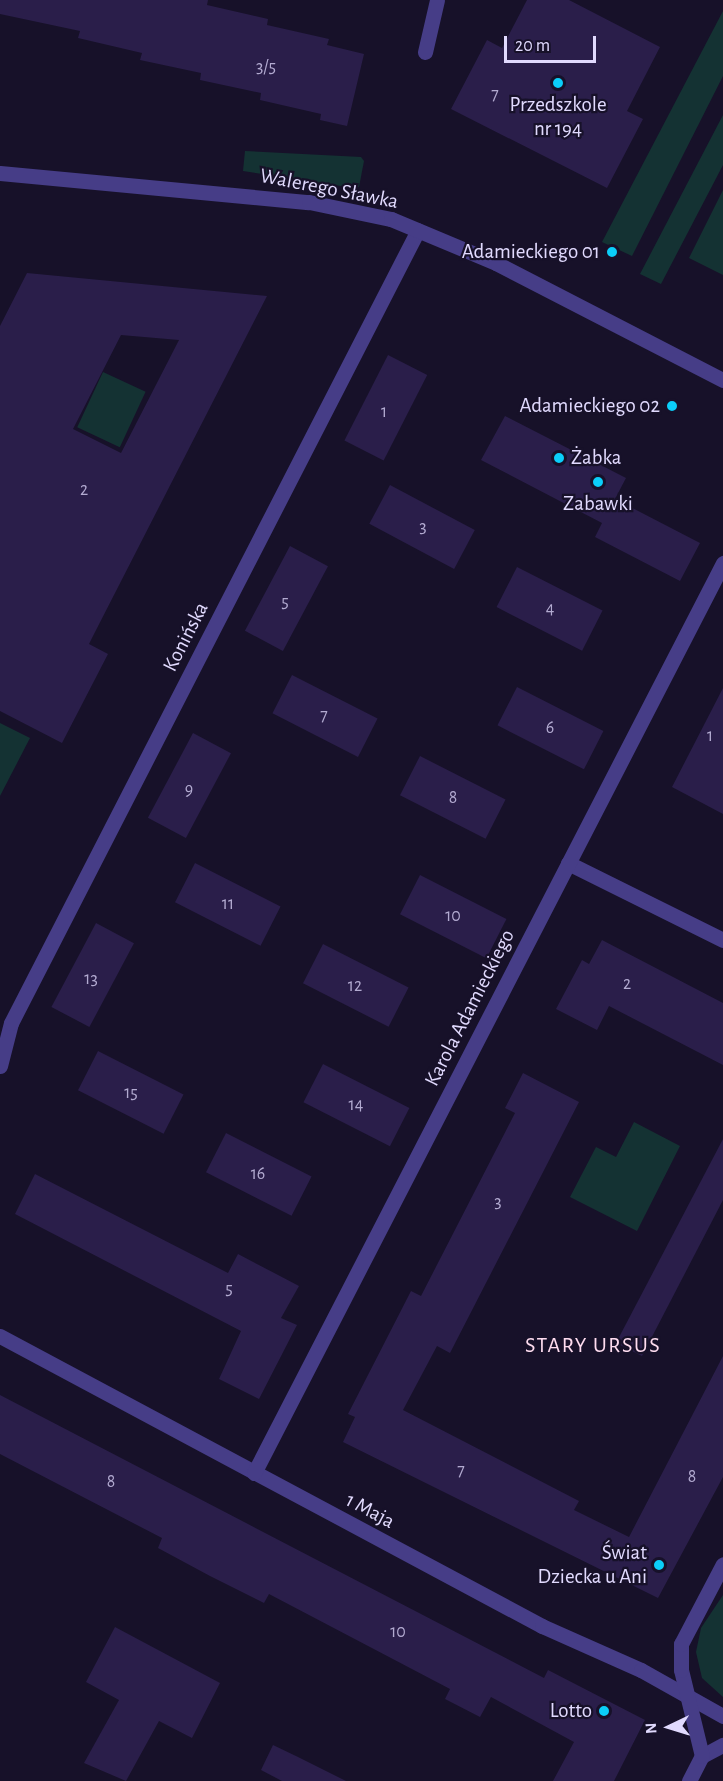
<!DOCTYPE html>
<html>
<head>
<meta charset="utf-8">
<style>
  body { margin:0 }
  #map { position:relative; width:723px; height:1781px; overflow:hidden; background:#171129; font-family:"Alegreya Sans",sans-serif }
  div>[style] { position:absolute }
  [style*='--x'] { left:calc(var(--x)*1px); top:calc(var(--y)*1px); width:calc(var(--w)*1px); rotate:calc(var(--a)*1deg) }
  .green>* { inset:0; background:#143233; transform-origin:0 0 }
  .building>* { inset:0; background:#2a1e4a; transform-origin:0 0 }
  .minor>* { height:15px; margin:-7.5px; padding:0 7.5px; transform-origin:7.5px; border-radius:7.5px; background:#463d87 }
  .tertiary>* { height:15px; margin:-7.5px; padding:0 7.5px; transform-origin:7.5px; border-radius:7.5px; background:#463d87 }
  .dots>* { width:16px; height:16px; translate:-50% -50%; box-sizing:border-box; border:3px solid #171129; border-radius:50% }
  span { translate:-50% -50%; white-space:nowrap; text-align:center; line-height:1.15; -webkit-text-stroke:4.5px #171129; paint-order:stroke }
  .number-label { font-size:18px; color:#b3abd1 }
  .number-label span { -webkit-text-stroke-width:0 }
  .poi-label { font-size:21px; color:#e1dafe }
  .right { translate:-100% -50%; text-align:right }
  .left { translate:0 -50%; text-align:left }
  .street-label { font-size:21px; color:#e1dafe }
  .neighbourhood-label { font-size:22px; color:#fedcef; letter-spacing:1.5px }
  .north { position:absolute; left:639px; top:1697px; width:60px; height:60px; -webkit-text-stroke:4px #171129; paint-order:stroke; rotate:266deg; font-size:16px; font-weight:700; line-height:24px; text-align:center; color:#e1dafe }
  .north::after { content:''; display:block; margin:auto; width:21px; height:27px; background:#e1dafe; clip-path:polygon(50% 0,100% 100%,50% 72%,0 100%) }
  .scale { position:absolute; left:504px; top:36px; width:92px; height:27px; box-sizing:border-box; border:3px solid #e1dafe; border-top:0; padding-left:8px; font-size:18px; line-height:21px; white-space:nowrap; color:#e1dafe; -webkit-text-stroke:4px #171129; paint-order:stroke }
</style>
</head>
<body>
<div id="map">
  <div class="green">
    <div style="clip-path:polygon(723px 11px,723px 76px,632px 256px,602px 242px)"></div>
    <div style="clip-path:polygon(723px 115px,723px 165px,661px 284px,640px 274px)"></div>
    <div style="clip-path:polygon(245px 151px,361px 157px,364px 161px,359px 187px,354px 188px,243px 171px)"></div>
    <div style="clip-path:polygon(723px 190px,723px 275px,689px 258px)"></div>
    <div style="left:103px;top:372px;width:47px;height:61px;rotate:25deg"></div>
    <div style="clip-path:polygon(0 723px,30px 738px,0 796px)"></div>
    <div style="clip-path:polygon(634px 1122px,680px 1146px,637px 1231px,570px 1197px,596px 1147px,616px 1157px)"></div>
    <div style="clip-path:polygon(723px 1595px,723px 1697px,702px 1678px,696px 1652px,701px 1628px)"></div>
  </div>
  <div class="building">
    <div style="clip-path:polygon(0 0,208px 0,207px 5px,268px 19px,267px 25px,329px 39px,327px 45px,364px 54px,347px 126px,320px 120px,321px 114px,260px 100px,261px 93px,200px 80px,201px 73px,140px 60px,142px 53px,78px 38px,80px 31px,0 14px)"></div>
    <div style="clip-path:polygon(527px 0,569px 0,660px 47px,627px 111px,643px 119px,607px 188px,451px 109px,487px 40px,502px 48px)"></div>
    <div style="clip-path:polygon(evenodd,27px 273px,267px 296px,93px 636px,89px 644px,108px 654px,62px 743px,0 711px,0 326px,27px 273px,121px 335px,179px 340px,121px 453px,73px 429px,121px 335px)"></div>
    <div style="left:388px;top:355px;width:44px;height:96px;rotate:27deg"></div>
    <div style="clip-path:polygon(505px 416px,626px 478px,615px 499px,700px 543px,680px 581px,595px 537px,602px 523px,481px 460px)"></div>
    <div style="left:390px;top:485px;width:96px;height:44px;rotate:28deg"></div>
    <div style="left:290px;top:546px;width:43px;height:96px;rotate:28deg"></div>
    <div style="left:517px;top:567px;width:96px;height:45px;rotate:27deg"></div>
    <div style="left:292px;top:675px;width:96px;height:43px;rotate:27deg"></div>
    <div style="left:517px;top:687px;width:97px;height:43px;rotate:27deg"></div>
    <div style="clip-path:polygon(723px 688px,723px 814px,672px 787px)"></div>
    <div style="left:193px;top:733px;width:43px;height:96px;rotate:28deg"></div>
    <div style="left:420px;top:756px;width:96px;height:44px;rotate:27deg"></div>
    <div style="left:195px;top:863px;width:96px;height:44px;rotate:27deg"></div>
    <div style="left:420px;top:875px;width:97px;height:44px;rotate:27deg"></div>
    <div style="left:96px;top:923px;width:43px;height:95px;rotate:28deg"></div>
    <div style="clip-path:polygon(602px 940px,723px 1003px,723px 1065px,609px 1006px,597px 1030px,556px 1009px,582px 960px,589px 964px)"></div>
    <div style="left:323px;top:944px;width:96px;height:44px;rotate:27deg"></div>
    <div style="left:98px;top:1051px;width:96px;height:44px;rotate:27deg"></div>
    <div style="left:323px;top:1064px;width:97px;height:43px;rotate:27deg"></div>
    <div style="clip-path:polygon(523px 1073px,579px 1102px,450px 1353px,437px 1346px,403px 1410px,579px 1501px,574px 1510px,629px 1537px,723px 1356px,723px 1477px,658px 1598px,343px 1442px,355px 1417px,348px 1414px,411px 1291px,421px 1296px,515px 1113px,505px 1108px)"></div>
    <div style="left:226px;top:1133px;width:96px;height:44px;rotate:27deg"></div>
    <div style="clip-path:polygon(723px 1139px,723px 1200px,642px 1356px,616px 1343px)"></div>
    <div style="clip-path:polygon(35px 1174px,228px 1273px,238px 1254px,299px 1286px,281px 1318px,297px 1325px,259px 1399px,219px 1379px,241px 1331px,15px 1214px)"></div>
    <div style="clip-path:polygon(0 1395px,544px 1678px,548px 1670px,645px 1720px,614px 1781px,553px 1781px,574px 1742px,491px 1697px,480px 1717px,445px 1699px,450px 1689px,269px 1594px,264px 1603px,210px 1576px,158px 1548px,162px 1538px,0 1454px)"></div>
    <div style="clip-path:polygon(115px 1627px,220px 1683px,192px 1738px,159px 1721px,126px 1781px,84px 1763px,119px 1700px,86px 1682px)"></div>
    <div style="clip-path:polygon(273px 1745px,298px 1757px,346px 1781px,282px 1781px,261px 1770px)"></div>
  </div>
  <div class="minor">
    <div style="--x:425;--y:52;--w:53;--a:-77"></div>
    <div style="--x:568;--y:863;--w:173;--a:26.4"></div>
    <div style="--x:0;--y:1066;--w:44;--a:-75.7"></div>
    <div style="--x:11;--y:1023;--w:891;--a:-62.83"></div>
    <div style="--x:0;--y:1336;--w:615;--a:28.15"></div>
    <div style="--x:542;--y:1626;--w:108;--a:24"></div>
    <div style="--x:641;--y:1670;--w:94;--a:29.3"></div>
    <div style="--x:254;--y:1473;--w:1024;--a:-62.73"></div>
    <div style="--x:702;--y:1756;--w:24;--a:-28"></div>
    <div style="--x:689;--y:1781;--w:28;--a:-63"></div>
    <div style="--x:702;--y:1756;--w:89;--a:-103.7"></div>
    <div style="--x:681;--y:1670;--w:26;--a:-90"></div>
    <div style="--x:681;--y:1644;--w:90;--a:-62.3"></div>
  </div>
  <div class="tertiary">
    <div style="--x:0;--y:173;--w:310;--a:5.4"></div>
    <div style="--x:309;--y:202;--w:84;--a:11.7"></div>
    <div style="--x:391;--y:219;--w:114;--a:22.7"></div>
    <div style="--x:496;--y:263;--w:255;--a:27.3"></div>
  </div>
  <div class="dots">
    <div style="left:558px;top:83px;background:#0bcef9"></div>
    <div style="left:612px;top:252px;background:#0bcef9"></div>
    <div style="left:672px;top:406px;background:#0bcef9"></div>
    <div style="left:559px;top:458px;background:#0bcef9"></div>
    <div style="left:598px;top:482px;background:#0bcef9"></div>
    <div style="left:659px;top:1565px;background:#0bcef9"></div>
    <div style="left:604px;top:1711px;background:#0bcef9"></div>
  </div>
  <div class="number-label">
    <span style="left:266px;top:67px">3/5</span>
    <span style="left:495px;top:95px">7</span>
    <span style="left:384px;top:412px">1</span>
    <span style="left:84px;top:490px">2</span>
    <span style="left:423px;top:527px">3</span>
    <span style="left:285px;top:602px">5</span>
    <span style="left:550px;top:609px">4</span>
    <span style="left:324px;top:716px">7</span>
    <span style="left:550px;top:728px">6</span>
    <span style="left:710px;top:736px">1</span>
    <span style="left:189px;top:790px">9</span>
    <span style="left:453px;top:798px">8</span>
    <span style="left:228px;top:904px">11</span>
    <span style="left:453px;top:916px">10</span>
    <span style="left:91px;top:979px">13</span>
    <span style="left:627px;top:984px">2</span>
    <span style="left:355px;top:986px">12</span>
    <span style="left:131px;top:1093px">15</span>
    <span style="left:356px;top:1105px">14</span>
    <span style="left:258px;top:1174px">16</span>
    <span style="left:498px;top:1202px">3</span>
    <span style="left:229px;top:1289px">5</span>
    <span style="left:461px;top:1471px">7</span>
    <span style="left:692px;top:1477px">8</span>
    <span style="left:111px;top:1482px">8</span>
    <span style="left:398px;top:1632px">10</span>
  </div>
  <div class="poi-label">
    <span style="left:558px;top:117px">Przedszkole<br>nr 194</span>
    <span class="right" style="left:600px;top:252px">Adamieckiego 01</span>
    <span class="right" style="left:660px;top:406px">Adamieckiego 02</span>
    <span class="left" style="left:571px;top:458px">Żabka</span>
    <span style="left:598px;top:504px">Zabawki</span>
    <span class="right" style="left:647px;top:1565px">Świat<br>Dziecka u Ani</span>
    <span class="right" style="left:592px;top:1711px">Lotto</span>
  </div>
  <div class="street-label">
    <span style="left:329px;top:189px;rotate:11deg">Walerego Sławka</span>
    <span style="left:186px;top:637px;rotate:-63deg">Konińska</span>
    <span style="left:470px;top:1008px;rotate:-63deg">Karola Adamieckiego</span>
    <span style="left:370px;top:1511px;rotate:28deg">1 Maja</span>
  </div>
  <div class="neighbourhood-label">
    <span style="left:593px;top:1346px">STARY URSUS</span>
  </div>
  <div class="north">N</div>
  <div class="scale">20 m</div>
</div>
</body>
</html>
